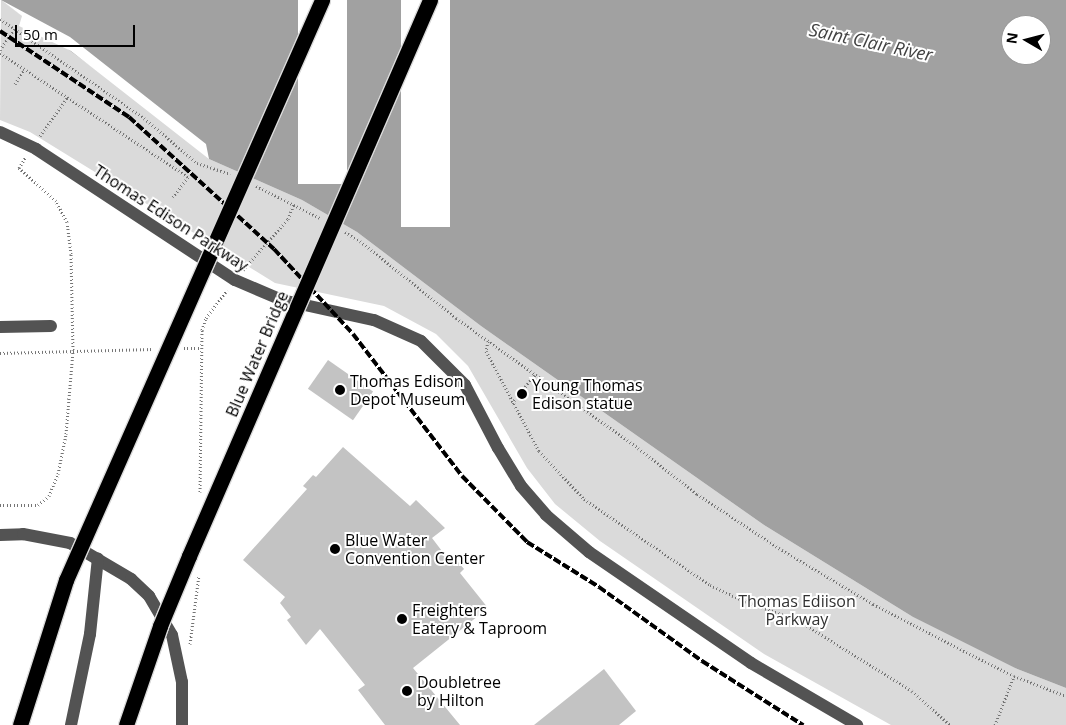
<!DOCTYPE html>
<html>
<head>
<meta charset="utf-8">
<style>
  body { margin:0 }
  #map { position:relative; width:1066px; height:725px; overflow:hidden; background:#fff; font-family:"Open Sans",sans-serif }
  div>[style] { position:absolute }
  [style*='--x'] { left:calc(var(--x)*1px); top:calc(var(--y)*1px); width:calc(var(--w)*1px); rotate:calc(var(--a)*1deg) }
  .green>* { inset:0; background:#dadada }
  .water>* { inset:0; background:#a1a1a1 }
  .pier>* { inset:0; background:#fff; transform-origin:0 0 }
  .building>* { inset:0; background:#c3c3c3; transform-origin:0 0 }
  .path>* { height:3px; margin-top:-1.5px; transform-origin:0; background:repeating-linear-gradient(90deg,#757575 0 1px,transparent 0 3.5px) }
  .minor>* { height:12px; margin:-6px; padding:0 6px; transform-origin:6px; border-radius:6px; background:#535353 }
  .rail>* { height:4px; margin-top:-2px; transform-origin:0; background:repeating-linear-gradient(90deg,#000 0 8px,transparent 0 10.5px) }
  .bridges { filter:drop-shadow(1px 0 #dbdbdb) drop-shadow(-1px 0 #dbdbdb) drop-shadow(0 1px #dbdbdb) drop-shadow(0 -1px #dbdbdb) }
  .highway-bridge>* { height:15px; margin:-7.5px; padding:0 7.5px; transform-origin:7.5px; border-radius:7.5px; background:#000 }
  .dots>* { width:14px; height:14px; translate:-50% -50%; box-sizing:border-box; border:2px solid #fff; border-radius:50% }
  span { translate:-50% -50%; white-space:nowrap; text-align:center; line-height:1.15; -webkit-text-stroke:4px #fff; paint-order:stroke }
  .street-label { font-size:16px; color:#000 }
  .poi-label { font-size:16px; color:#000 }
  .left { translate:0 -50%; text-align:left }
  .park-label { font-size:16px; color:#313131 }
  .water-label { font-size:18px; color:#424242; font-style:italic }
  .north { position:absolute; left:1001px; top:15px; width:50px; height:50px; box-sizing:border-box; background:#fff; border:1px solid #999; border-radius:50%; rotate:278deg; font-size:14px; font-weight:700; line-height:20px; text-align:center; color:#000 }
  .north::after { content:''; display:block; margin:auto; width:18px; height:22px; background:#000; clip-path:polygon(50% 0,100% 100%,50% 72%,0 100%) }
  .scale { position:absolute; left:15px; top:25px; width:120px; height:22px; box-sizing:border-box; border:2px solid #000; border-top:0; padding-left:6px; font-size:15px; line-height:18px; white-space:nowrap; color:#000; -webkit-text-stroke:4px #fff; paint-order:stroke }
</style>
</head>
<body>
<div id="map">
  <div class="green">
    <div style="clip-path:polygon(1px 0,72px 49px,204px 149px,209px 159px,302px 200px,357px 232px,481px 326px,764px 525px,913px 617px,1015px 668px,1066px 688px,1066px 725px,891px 725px,764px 654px,600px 541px,555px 504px,527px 468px,468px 366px,436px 334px,384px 306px,275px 283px,30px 132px,0 120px)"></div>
  </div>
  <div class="water">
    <div style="clip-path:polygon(evenodd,1px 0,1066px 0,1066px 688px,1015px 668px,913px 617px,764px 525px,481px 326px,357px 232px,302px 200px,209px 159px,204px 149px,1px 0,1011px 25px,1041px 25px,1041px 55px,1011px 55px,1011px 25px)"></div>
  </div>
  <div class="pier">
    <div style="clip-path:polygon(1px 0,70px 37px,206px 144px,209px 159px,71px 51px,19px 26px,22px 16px)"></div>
    <div style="left:298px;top:0;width:49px;height:184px"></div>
    <div style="left:401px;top:0;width:49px;height:227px"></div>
  </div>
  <div class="building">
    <div style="left:328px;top:360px;width:55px;height:35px;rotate:35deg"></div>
    <div style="clip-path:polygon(343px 447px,410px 506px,416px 500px,445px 528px,432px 538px,448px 559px,453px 556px,464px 569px,460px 573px,488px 608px,413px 668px,460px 725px,385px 725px,358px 690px,365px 685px,320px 629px,306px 645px,287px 620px,291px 617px,280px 603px,285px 597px,243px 560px,307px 489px,303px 486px,313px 475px,316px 477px)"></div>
    <div style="clip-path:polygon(604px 669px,636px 711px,619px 725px,534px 725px)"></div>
  </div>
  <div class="path">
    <div style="--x:0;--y:19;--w:175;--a:34.5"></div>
    <div style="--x:144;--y:118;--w:70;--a:40.3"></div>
    <div style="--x:197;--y:163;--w:35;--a:18"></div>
    <div style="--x:0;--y:50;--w:27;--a:-56"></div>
    <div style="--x:0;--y:53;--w:225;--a:33.4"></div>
    <div style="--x:188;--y:177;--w:25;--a:127"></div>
    <div style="--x:15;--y:84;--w:17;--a:-57"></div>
    <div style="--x:40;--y:136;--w:47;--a:-54.6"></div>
    <div style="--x:256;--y:186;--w:72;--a:26.6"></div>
    <div style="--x:345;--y:232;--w:17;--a:31"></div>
    <div style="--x:360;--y:241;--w:123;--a:38.7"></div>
    <div style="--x:456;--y:318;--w:224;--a:35.5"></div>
    <div style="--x:638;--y:448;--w:75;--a:37.9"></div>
    <div style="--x:697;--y:494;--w:102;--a:33.4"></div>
    <div style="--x:782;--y:550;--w:106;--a:30.7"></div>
    <div style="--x:873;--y:604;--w:98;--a:27.3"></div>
    <div style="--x:960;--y:649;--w:60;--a:26.6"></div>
    <div style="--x:1014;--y:676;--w:56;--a:21"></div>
    <div style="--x:243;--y:270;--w:68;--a:-48.6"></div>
    <div style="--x:288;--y:219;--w:16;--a:-68"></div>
    <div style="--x:488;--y:341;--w:10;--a:101"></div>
    <div style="--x:486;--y:351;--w:113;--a:62.1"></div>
    <div style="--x:539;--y:451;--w:66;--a:46.8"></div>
    <div style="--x:584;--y:499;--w:153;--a:34.3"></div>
    <div style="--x:710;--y:585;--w:35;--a:25"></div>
    <div style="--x:742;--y:600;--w:59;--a:19.7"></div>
    <div style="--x:798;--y:620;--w:32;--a:32"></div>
    <div style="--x:825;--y:637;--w:102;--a:31.8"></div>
    <div style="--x:912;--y:691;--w:51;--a:41.8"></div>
    <div style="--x:184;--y:348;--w:17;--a:0"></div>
    <div style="--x:0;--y:353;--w:153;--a:-1.5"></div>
    <div style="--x:512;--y:403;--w:36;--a:-51"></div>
    <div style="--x:200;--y:492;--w:162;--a:-89.3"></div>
    <div style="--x:202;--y:330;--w:13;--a:-72"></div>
    <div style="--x:206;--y:318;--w:35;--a:-53"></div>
    <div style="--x:0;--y:505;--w:38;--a:0"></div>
    <div style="--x:38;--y:505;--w:14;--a:-39"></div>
    <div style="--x:49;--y:496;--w:24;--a:-68"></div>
    <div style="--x:58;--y:474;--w:41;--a:-78.7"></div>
    <div style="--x:66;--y:434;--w:84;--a:-85.2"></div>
    <div style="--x:73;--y:350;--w:96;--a:-91.2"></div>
    <div style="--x:71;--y:254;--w:32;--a:-97"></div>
    <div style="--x:67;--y:222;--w:24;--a:-118"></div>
    <div style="--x:56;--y:201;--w:50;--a:-138.3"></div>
    <div style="--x:19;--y:168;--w:12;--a:-59"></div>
    <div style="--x:190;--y:644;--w:70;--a:-82.6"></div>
    <div style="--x:995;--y:725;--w:53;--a:-68.8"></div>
  </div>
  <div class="minor">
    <div style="--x:0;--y:132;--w:40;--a:25"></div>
    <div style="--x:36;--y:149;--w:238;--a:33.4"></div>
    <div style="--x:235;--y:280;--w:51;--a:23.1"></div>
    <div style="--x:282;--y:300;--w:94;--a:12.3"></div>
    <div style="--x:374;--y:320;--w:51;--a:24.1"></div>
    <div style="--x:421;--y:341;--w:62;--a:45"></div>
    <div style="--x:465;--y:385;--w:71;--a:62.4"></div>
    <div style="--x:498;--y:448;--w:44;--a:58.8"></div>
    <div style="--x:521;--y:486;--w:38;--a:49"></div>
    <div style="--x:546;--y:515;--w:57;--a:40.7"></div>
    <div style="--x:589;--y:552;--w:196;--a:34.4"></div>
    <div style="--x:751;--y:663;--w:123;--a:30.3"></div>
    <div style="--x:0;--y:327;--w:51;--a:-1.1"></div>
    <div style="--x:0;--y:535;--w:23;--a:-2"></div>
    <div style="--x:23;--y:534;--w:48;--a:10.8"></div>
    <div style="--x:70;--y:543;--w:71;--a:30.5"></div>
    <div style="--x:131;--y:579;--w:25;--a:43"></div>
    <div style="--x:149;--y:596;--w:45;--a:59.5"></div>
    <div style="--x:172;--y:635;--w:48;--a:78"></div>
    <div style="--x:182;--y:682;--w:43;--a:90"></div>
    <div style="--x:71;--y:725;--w:93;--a:-78.2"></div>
    <div style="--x:90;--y:634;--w:76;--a:-84"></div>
  </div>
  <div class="rail">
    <div style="--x:0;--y:31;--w:155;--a:33.7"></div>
    <div style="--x:129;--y:117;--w:196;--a:42.3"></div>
    <div style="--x:274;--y:249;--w:116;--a:47.1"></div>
    <div style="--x:353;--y:334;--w:179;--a:52.5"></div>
    <div style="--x:462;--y:476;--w:93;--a:45.4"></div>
    <div style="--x:527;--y:542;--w:85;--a:32"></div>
    <div style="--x:599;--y:587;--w:127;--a:35.7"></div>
    <div style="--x:702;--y:661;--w:120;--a:32.4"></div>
  </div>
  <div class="bridges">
    <div class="highway-bridge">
      <div style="--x:20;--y:725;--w:152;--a:-72.4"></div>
      <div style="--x:66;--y:580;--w:634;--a:-66.18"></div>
      <div style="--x:126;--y:725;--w:105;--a:-71"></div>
      <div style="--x:160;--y:626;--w:76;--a:-67.5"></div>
      <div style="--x:189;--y:556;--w:606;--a:-66.57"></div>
    </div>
  </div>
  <div class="dots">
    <div style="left:340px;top:390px;background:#000"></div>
    <div style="left:522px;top:394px;background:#000"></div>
    <div style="left:335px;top:549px;background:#000"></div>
    <div style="left:402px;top:619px;background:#000"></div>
    <div style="left:407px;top:691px;background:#000"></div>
  </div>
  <div class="street-label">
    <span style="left:171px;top:218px;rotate:33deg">Thomas Edison Parkway</span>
    <span style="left:257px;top:354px;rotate:-67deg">Blue Water Bridge</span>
  </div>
  <div class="poi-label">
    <span class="left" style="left:350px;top:390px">Thomas Edison<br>Depot Museum</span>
    <span class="left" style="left:532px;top:394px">Young Thomas<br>Edison statue</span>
    <span class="left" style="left:345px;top:549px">Blue Water<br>Convention Center</span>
    <span class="left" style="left:412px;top:619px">Freighters<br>Eatery &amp; Taproom</span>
    <span class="left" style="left:417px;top:691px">Doubletree<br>by Hilton</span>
  </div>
  <div class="park-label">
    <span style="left:797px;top:610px">Thomas Ediison<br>Parkway</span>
  </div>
  <div class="water-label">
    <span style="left:871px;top:42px;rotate:12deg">Saint Clair River</span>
  </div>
  <div class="north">N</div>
  <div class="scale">50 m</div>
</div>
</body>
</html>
